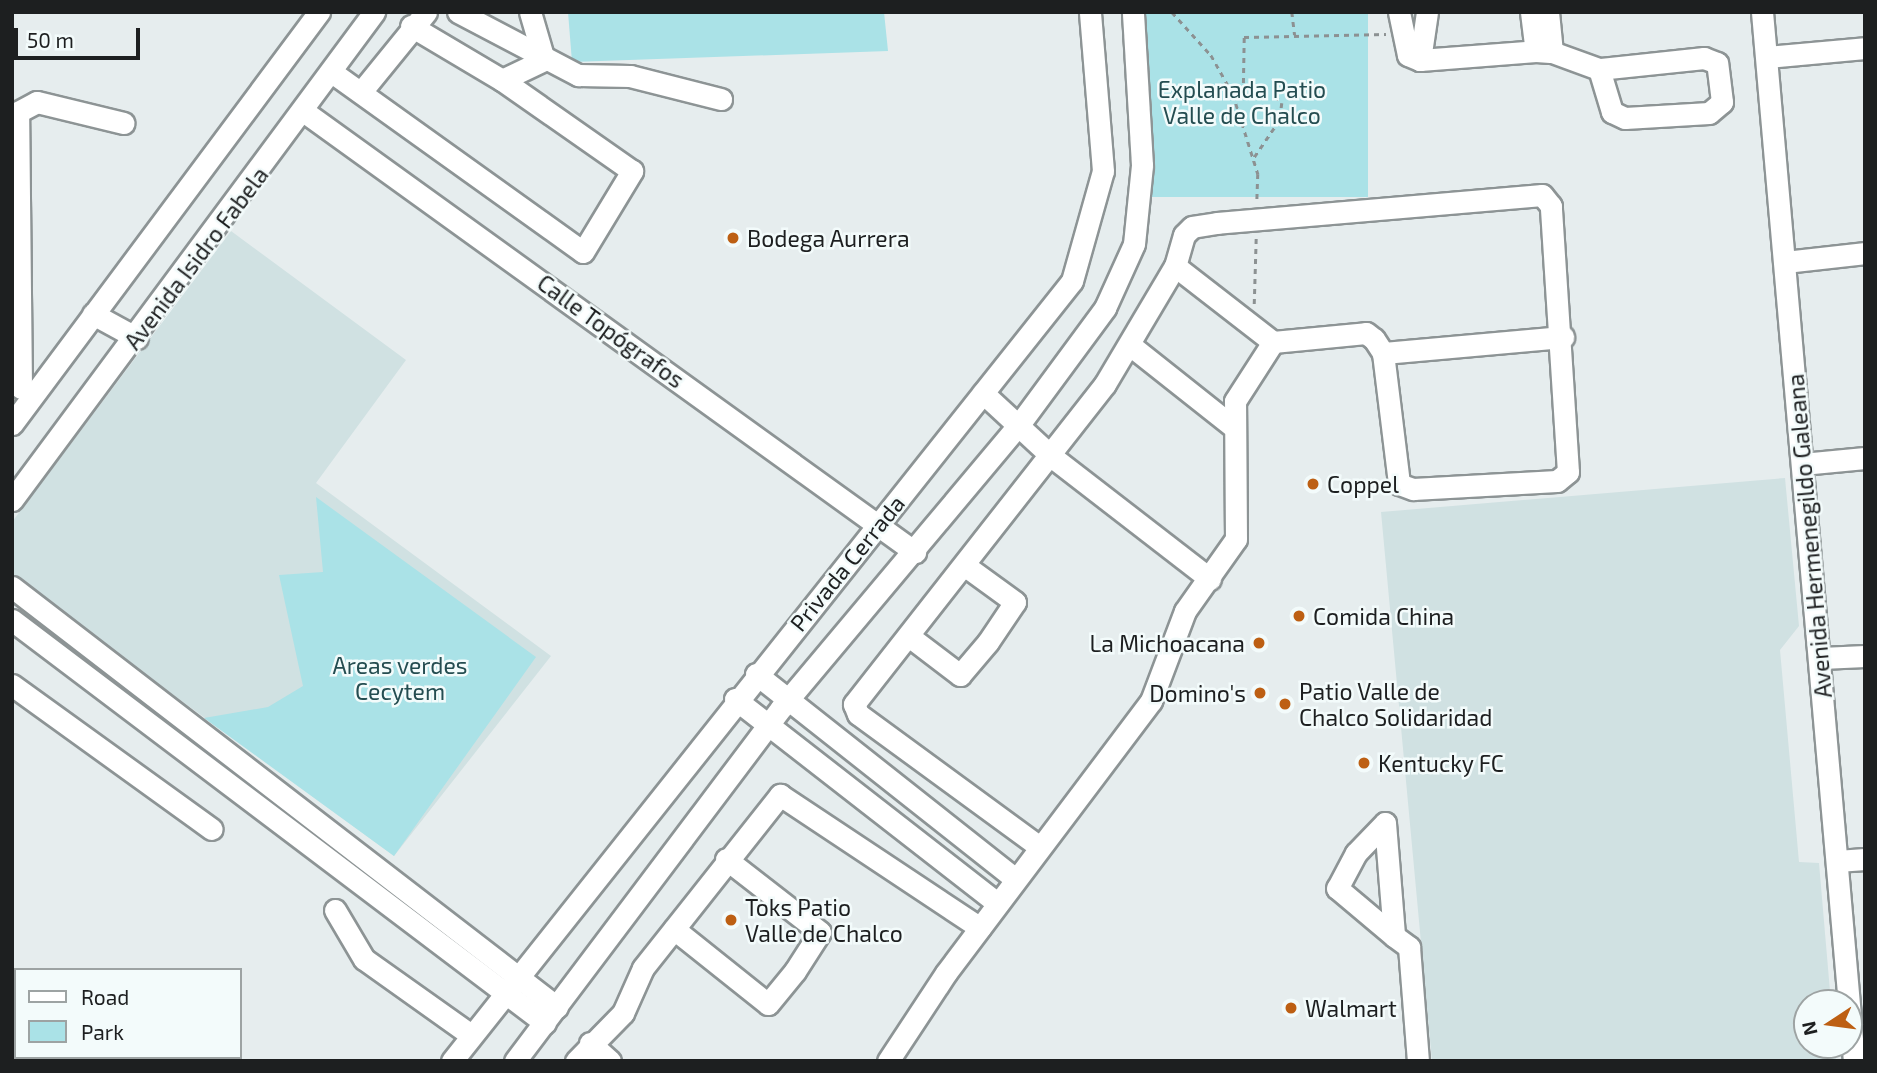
<!DOCTYPE html>
<html>
<head>
<meta charset="utf-8">
<style>
  body { margin:0 }
  #map { position:relative; width:1877px; height:1073px; overflow:hidden; background:#e6edee; font-family:"Exo 2",sans-serif }
  div>[style] { position:absolute }
  [style*='--x'] { left:calc(var(--x)*1px); top:calc(var(--y)*1px); width:calc(var(--w)*1px); rotate:calc(var(--a)*1deg) }
  .built>* { inset:0; background:#d0e1e2 }
  .green>* { inset:0; background:#aae2e7; transform-origin:0 0 }
  .path>* { height:2.5px; margin-top:-1.25px; transform-origin:0; background:repeating-linear-gradient(90deg,#8c9192 0 5px,transparent 0 10px) }
  .roads { filter:drop-shadow(2px 0 #8d9495) drop-shadow(-2px 0 #8d9495) drop-shadow(0 2px #8d9495) drop-shadow(0 -2px #8d9495) }
  .minor>* { height:21px; margin:-10.5px; padding:0 10.5px; transform-origin:10.5px; border-radius:10.5px; background:#fff }
  .dots>* { width:19px; height:19px; translate:-50% -50%; box-sizing:border-box; border:4px solid #f3fbfb; border-radius:50% }
  span { translate:-50% -50%; white-space:nowrap; text-align:center; line-height:1.15; -webkit-text-stroke:5px #f3fbfb; paint-order:stroke }
  .park-label { font-size:23px; color:#244d51 }
  .poi-label { font-size:23px; color:#1d1f20 }
  .left { translate:0 -50%; text-align:left }
  .right { translate:-100% -50%; text-align:right }
  .street-label { font-size:23px; color:#1d1f20 }
  .frame { position:absolute; inset:0; border:14px solid #1d1f20; pointer-events:none }
  .legend { position:absolute; left:14px; top:968px; width:228px; height:91px; box-sizing:border-box; background:#f3fbfb; border:2px solid #9da3a3; margin:0; padding:9px 12px; list-style:none; font-size:21px; color:#1d1f20 }
  .legend li { display:flex; align-items:center; gap:14px; height:35px }
  .legend b { width:35px; border:2px solid #9da3a3 }
  .north { position:absolute; left:1793px; top:989px; width:70px; height:70px; box-sizing:border-box; background:#f3fbfb; border:2px solid #9da3a3; border-radius:50%; rotate:257deg; font-size:19px; font-weight:700; line-height:28px; text-align:center; color:#1d1f20 }
  .north::after { content:''; display:block; margin:auto; width:24px; height:32px; background:#bd5f13; clip-path:polygon(50% 0,100% 100%,50% 72%,0 100%) }
  .scale { position:absolute; left:14px; top:28px; width:126px; height:32px; box-sizing:border-box; border:4px solid #1d1f20; border-top:0; padding-left:9px; font-size:21px; line-height:24px; white-space:nowrap; color:#1d1f20; -webkit-text-stroke:5px #f3fbfb; paint-order:stroke }
</style>
</head>
<body>
<div id="map">
  <div class="built">
    <div style="clip-path:polygon(231px 231px,406px 360px,316px 483px,551px 656px,394px 856px,12px 577px,12px 522px)"></div>
    <div style="clip-path:polygon(1785px 478px,1799px 626px,1780px 650px,1799px 862px,1819px 863px,1831px 1003px,1807px 1003px,1807px 1045px,1835px 1045px,1836px 1061px,1432px 1061px,1381px 512px)"></div>
  </div>
  <div class="green">
    <div style="clip-path:polygon(568px 12px,884px 12px,888px 51px,572px 62px)"></div>
    <div style="left:1144px;top:12px;width:224px;height:185px"></div>
    <div style="clip-path:polygon(316px 497px,536px 657px,394px 856px,204px 718px,268px 707px,303px 686px,279px 575px,323px 572px)"></div>
  </div>
  <div class="path">
    <div style="--x:1172;--y:12;--w:58;--a:47.8"></div>
    <div style="--x:1211;--y:55;--w:45;--a:60.6"></div>
    <div style="--x:1233;--y:94;--w:84;--a:72.6"></div>
    <div style="--x:1258;--y:174;--w:28;--a:92"></div>
    <div style="--x:1292;--y:12;--w:23;--a:83"></div>
    <div style="--x:1243;--y:93;--w:56;--a:-89"></div>
    <div style="--x:1244;--y:37;--w:142;--a:-1.2"></div>
    <div style="--x:1233;--y:94;--w:42;--a:2.7"></div>
    <div style="--x:1275;--y:96;--w:10;--a:45"></div>
    <div style="--x:1282;--y:103;--w:17;--a:97"></div>
    <div style="--x:1280;--y:120;--w:46;--a:124.4"></div>
    <div style="--x:1254;--y:304;--w:67;--a:-88.3"></div>
  </div>
  <div class="roads">
    <div class="minor">
      <div style="--x:458;--y:12;--w:136;--a:27.7"></div>
      <div style="--x:578;--y:75;--w:52;--a:1.1"></div>
      <div style="--x:630;--y:76;--w:94;--a:14.2"></div>
      <div style="--x:530;--y:12;--w:50;--a:73.7"></div>
      <div style="--x:1399;--y:12;--w:44;--a:78.2"></div>
      <div style="--x:1408;--y:55;--w:13;--a:23"></div>
      <div style="--x:1420;--y:60;--w:116;--a:-4.4"></div>
      <div style="--x:1531;--y:12;--w:39;--a:83"></div>
      <div style="--x:1536;--y:51;--w:14;--a:4"></div>
      <div style="--x:1548;--y:12;--w:40;--a:84.3"></div>
      <div style="--x:1552;--y:52;--w:50;--a:19.9"></div>
      <div style="--x:1599;--y:69;--w:45;--a:73.2"></div>
      <div style="--x:1612;--y:112;--w:14;--a:25"></div>
      <div style="--x:1625;--y:118;--w:84;--a:-3.4"></div>
      <div style="--x:1709;--y:113;--w:17;--a:-40"></div>
      <div style="--x:1722;--y:102;--w:39;--a:-97"></div>
      <div style="--x:1717;--y:63;--w:14;--a:-159"></div>
      <div style="--x:1704;--y:58;--w:106;--a:174"></div>
      <div style="--x:1762;--y:12;--w:1053;--a:84.99"></div>
      <div style="--x:411;--y:26;--w:106;--a:30.7"></div>
      <div style="--x:502;--y:80;--w:47;--a:-25.5"></div>
      <div style="--x:1767;--y:57;--w:98;--a:-5.2"></div>
      <div style="--x:1420;--y:60;--w:49;--a:-81.7"></div>
      <div style="--x:333;--y:73;--w:307;--a:35.6"></div>
      <div style="--x:583;--y:252;--w:95;--a:-58.8"></div>
      <div style="--x:632;--y:171;--w:159;--a:-145"></div>
      <div style="--x:361;--y:92;--w:103;--a:-50.9"></div>
      <div style="--x:306;--y:113;--w:751;--a:35.79"></div>
      <div style="--x:1785;--y:262;--w:81;--a:-6.4"></div>
      <div style="--x:1175;--y:266;--w:124;--a:37.8"></div>
      <div style="--x:93;--y:314;--w:50;--a:28.6"></div>
      <div style="--x:1130;--y:345;--w:129;--a:38.4"></div>
      <div style="--x:1383;--y:353;--w:181;--a:-5.1"></div>
      <div style="--x:21;--y:388;--w:276;--a:-90.6"></div>
      <div style="--x:18;--y:112;--w:21;--a:-28"></div>
      <div style="--x:37;--y:102;--w:89;--a:13.6"></div>
      <div style="--x:983;--y:393;--w:93;--a:42.8"></div>
      <div style="--x:1051;--y:456;--w:201;--a:37.7"></div>
      <div style="--x:12;--y:424;--w:514;--a:-53.31"></div>
      <div style="--x:1802;--y:464;--w:63;--a:-5.4"></div>
      <div style="--x:12;--y:500;--w:608;--a:-53.43"></div>
      <div style="--x:12;--y:587;--w:688;--a:37.62"></div>
      <div style="--x:12;--y:620;--w:668;--a:37.09"></div>
      <div style="--x:910;--y:637;--w:63;--a:37.2"></div>
      <div style="--x:960;--y:675;--w:43;--a:-49.7"></div>
      <div style="--x:988;--y:642;--w:48;--a:-56"></div>
      <div style="--x:1015;--y:602;--w:63;--a:-144"></div>
      <div style="--x:1821;--y:658;--w:44;--a:-2.6"></div>
      <div style="--x:756;--y:674;--w:331;--a:38.3"></div>
      <div style="--x:12;--y:685;--w:246;--a:35.8"></div>
      <div style="--x:735;--y:699;--w:333;--a:37.9"></div>
      <div style="--x:1385;--y:823;--w:113;--a:85.4"></div>
      <div style="--x:1394;--y:936;--w:19;--a:36"></div>
      <div style="--x:1409;--y:947;--w:114;--a:85.5"></div>
      <div style="--x:1385;--y:823;--w:42;--a:134"></div>
      <div style="--x:1356;--y:853;--w:40;--a:118"></div>
      <div style="--x:1337;--y:888;--w:75;--a:40.1"></div>
      <div style="--x:1837;--y:861;--w:28;--a:-4"></div>
      <div style="--x:335;--y:910;--w:57;--a:59.4"></div>
      <div style="--x:364;--y:959;--w:131;--a:35.4"></div>
      <div style="--x:674;--y:929;--w:120;--a:38.6"></div>
      <div style="--x:768;--y:1004;--w:43;--a:-50.7"></div>
      <div style="--x:795;--y:971;--w:46;--a:-57.3"></div>
      <div style="--x:820;--y:932;--w:119;--a:-142.2"></div>
      <div style="--x:590;--y:1043;--w:27;--a:42"></div>
      <div style="--x:452;--y:1061;--w:996;--a:-51.52"></div>
      <div style="--x:1072;--y:281;--w:114;--a:-74.3"></div>
      <div style="--x:1103;--y:171;--w:160;--a:-94.7"></div>
      <div style="--x:515;--y:1061;--w:442;--a:-53"></div>
      <div style="--x:781;--y:708;--w:368;--a:-50"></div>
      <div style="--x:1018;--y:426;--w:147;--a:-53.6"></div>
      <div style="--x:1105;--y:308;--w:70;--a:-65.6"></div>
      <div style="--x:1134;--y:244;--w:79;--a:-84.2"></div>
      <div style="--x:1142;--y:165;--w:153;--a:-93.4"></div>
      <div style="--x:576;--y:1061;--w:67;--a:-45.6"></div>
      <div style="--x:623;--y:1013;--w:49;--a:-66"></div>
      <div style="--x:643;--y:968;--w:221;--a:-51.6"></div>
      <div style="--x:780;--y:795;--w:240;--a:33.6"></div>
      <div style="--x:888;--y:1061;--w:105;--a:-56.6"></div>
      <div style="--x:946;--y:973;--w:341;--a:-53"></div>
      <div style="--x:1151;--y:701;--w:96;--a:-69.3"></div>
      <div style="--x:1185;--y:611;--w:88;--a:-54.7"></div>
      <div style="--x:1236;--y:539;--w:138;--a:-90.4"></div>
      <div style="--x:1235;--y:401;--w:70;--a:-57.2"></div>
      <div style="--x:1273;--y:342;--w:93;--a:-5.5"></div>
      <div style="--x:1366;--y:333;--w:10;--a:37"></div>
      <div style="--x:1374;--y:339;--w:17;--a:57"></div>
      <div style="--x:1383;--y:353;--w:132;--a:83"></div>
      <div style="--x:1399;--y:484;--w:15;--a:20"></div>
      <div style="--x:1413;--y:489;--w:144;--a:-3.2"></div>
      <div style="--x:1557;--y:481;--w:14;--a:-39"></div>
      <div style="--x:1568;--y:472;--w:267;--a:-93.7"></div>
      <div style="--x:1551;--y:206;--w:14;--a:-129"></div>
      <div style="--x:1542;--y:195;--w:326;--a:175.1"></div>
      <div style="--x:1217;--y:223;--w:25;--a:171"></div>
      <div style="--x:1192;--y:227;--w:11;--a:135"></div>
      <div style="--x:1184;--y:235;--w:32;--a:106"></div>
      <div style="--x:1175;--y:266;--w:137;--a:120.7"></div>
      <div style="--x:1105;--y:384;--w:407;--a:128.1"></div>
      <div style="--x:854;--y:704;--w:11;--a:68"></div>
      <div style="--x:858;--y:714;--w:225;--a:36.2"></div>
    </div>
  </div>
  <div class="dots">
    <div style="left:733px;top:238px;background:#bd5f13"></div>
    <div style="left:1313px;top:484px;background:#bd5f13"></div>
    <div style="left:1299px;top:616px;background:#bd5f13"></div>
    <div style="left:1259px;top:643px;background:#bd5f13"></div>
    <div style="left:1260px;top:693px;background:#bd5f13"></div>
    <div style="left:1285px;top:704px;background:#bd5f13"></div>
    <div style="left:1364px;top:763px;background:#bd5f13"></div>
    <div style="left:731px;top:920px;background:#bd5f13"></div>
    <div style="left:1291px;top:1008px;background:#bd5f13"></div>
  </div>
  <div class="park-label">
    <span style="left:1242px;top:102px">Explanada Patio<br>Valle de Chalco</span>
    <span style="left:400px;top:678px">Areas verdes<br>Cecytem</span>
  </div>
  <div class="poi-label">
    <span class="left" style="left:747px;top:238px">Bodega Aurrera</span>
    <span class="left" style="left:1327px;top:484px">Coppel</span>
    <span class="left" style="left:1313px;top:616px">Comida China</span>
    <span class="right" style="left:1245px;top:643px">La Michoacana</span>
    <span class="left" style="left:1299px;top:704px">Patio Valle de<br>Chalco Solidaridad</span>
    <span class="right" style="left:1246px;top:693px">Domino's</span>
    <span class="left" style="left:1378px;top:763px">Kentucky FC</span>
    <span class="left" style="left:745px;top:920px">Toks Patio<br>Valle de Chalco</span>
    <span class="left" style="left:1305px;top:1008px">Walmart</span>
  </div>
  <div class="street-label">
    <span style="left:196px;top:258px;rotate:-53deg">Avenida Isidro Fabela</span>
    <span style="left:611px;top:331px;rotate:36deg">Calle Topógrafos</span>
    <span style="left:1809px;top:536px;rotate:-95deg">Avenida Hermenegildo Galeana</span>
    <span style="left:847px;top:563px;rotate:-51deg">Privada Cerrada</span>
  </div>
  <div class="frame"></div>
  <ul class="legend">
  <li><b style="height:9px;background:#fff"></b>Road</li>
  <li><b style="height:19px;background:#aae2e7"></b>Park</li>
  </ul>
  <div class="north">N</div>
  <div class="scale">50 m</div>
</div>
</body>
</html>
